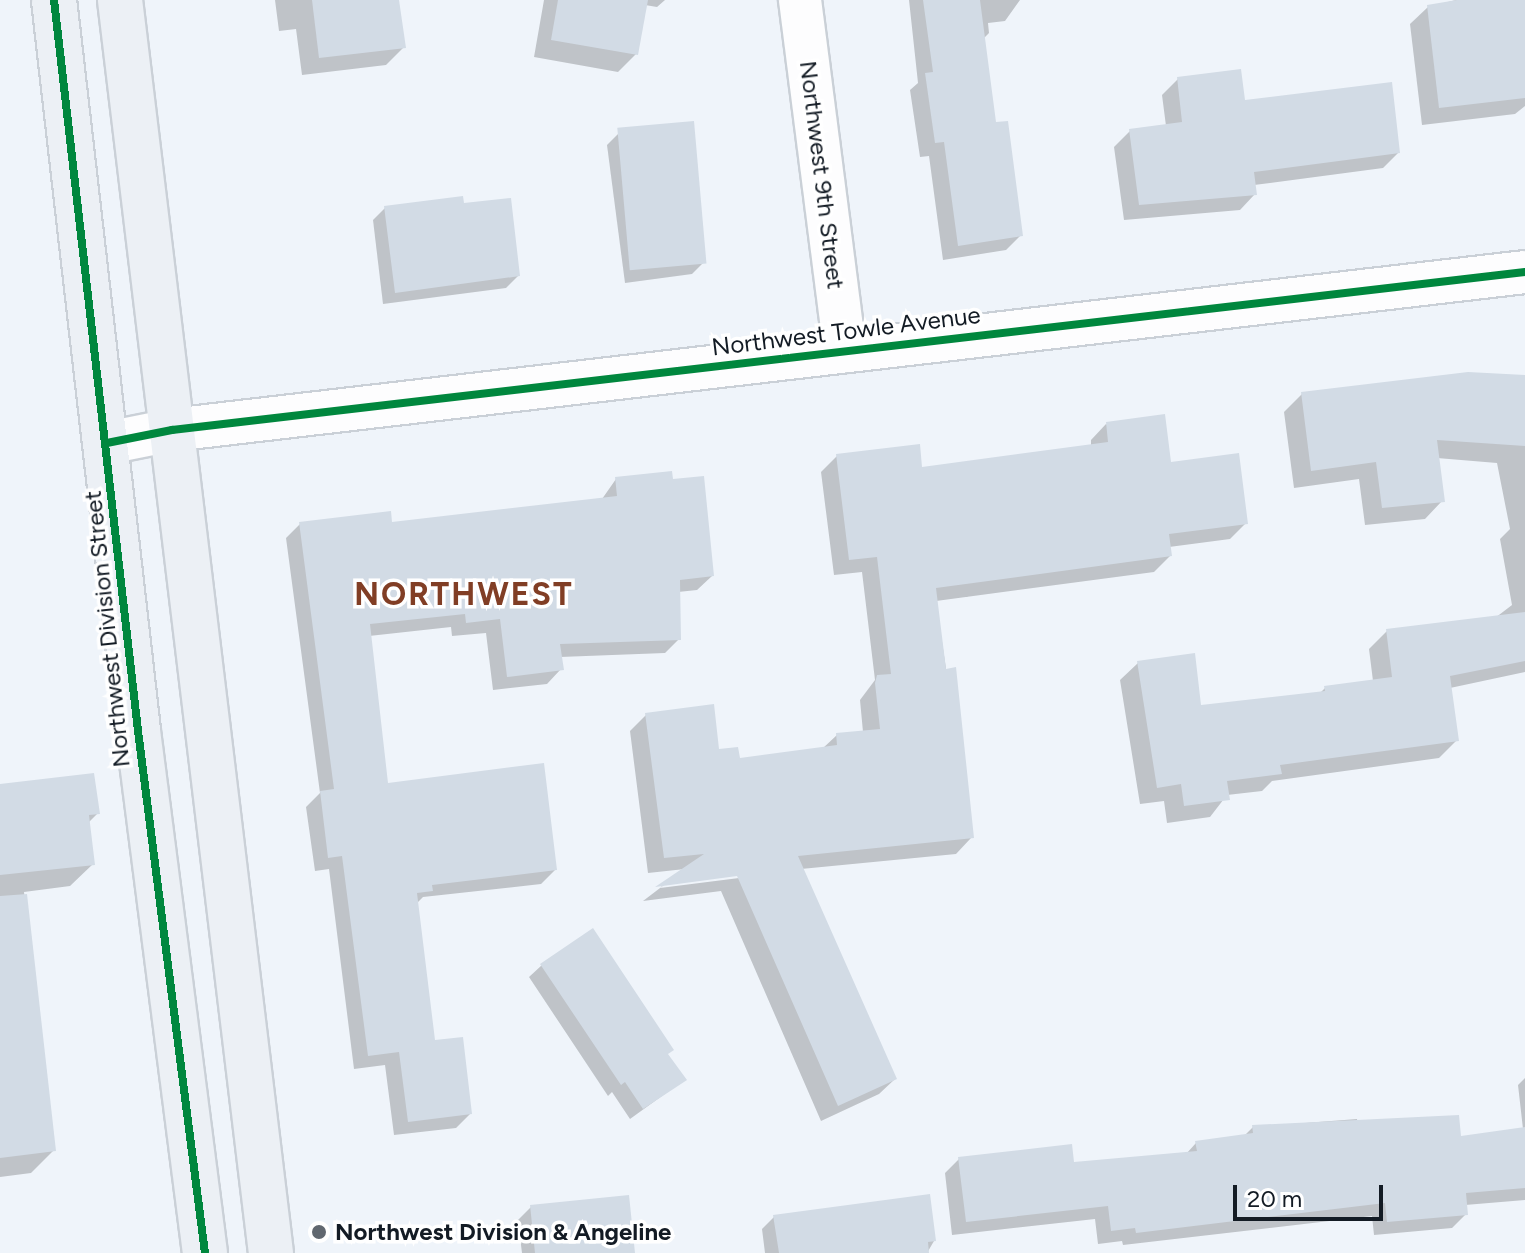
<!DOCTYPE html>
<html>
<head>
<meta charset="utf-8">
<style>
  body { margin:0 }
  #map { position:relative; width:1525px; height:1253px; overflow:hidden; background:#eff4fa; font-family:Figtree,sans-serif }
  div>[style] { position:absolute }
  [style*='--x'] { left:calc(var(--x)*1px); top:calc(var(--y)*1px); width:calc(var(--w)*1px); rotate:calc(var(--a)*1deg) }
  .shadow>* { inset:0; background:#0003 }
  .building>* { inset:0; background:#d2dbe5; transform-origin:0 0 }
  .roads { filter:drop-shadow(2px 0 #cad0d7) drop-shadow(-2px 0 #cad0d7) drop-shadow(0 2px #cad0d7) drop-shadow(0 -2px #cad0d7) }
  .minor>* { height:42px; margin:-21px; padding:0 21px; transform-origin:21px; border-radius:21px; background:#fdfdfe }
  .primary>* { height:44px; margin:-22px; padding:0 22px; transform-origin:22px; border-radius:22px; background:#ecf0f5 }
  .cycleway>* { height:8px; margin:-4px; padding:0 4px; transform-origin:4px; border-radius:4px; background:#00873e }
  .dots>* { width:22px; height:22px; translate:-50% -50%; box-sizing:border-box; border:4px solid #fff; border-radius:50% }
  span { translate:-50% -50%; white-space:nowrap; text-align:center; line-height:1.15; -webkit-text-stroke:7px #fff; paint-order:stroke }
  .street-label { font-size:24px; color:#131b24 }
  .poi-label { font-size:24px; color:#131b24; font-weight:700 }
  .left { translate:0 -50%; text-align:left }
  .district-label { font-size:32px; color:#813e25; font-weight:700; letter-spacing:2px }
  .scale { position:absolute; left:1233px; top:1185px; width:150px; height:36px; box-sizing:border-box; border:4px solid #131b24; border-top:0; padding-left:10px; font-size:24px; line-height:28px; white-space:nowrap; color:#131b24; -webkit-text-stroke:6px #fff; paint-order:stroke }
</style>
</head>
<body>
<div id="map">
  <div class="shadow">
    <div style="clip-path:polygon(275px 0,397px 0,404px 47px,386px 65px,302px 75px,296px 29px,279px 31px)"></div>
    <div style="clip-path:polygon(544px 0,665px 0,657px 7px,645px 5px,636px 54px,618px 72px,534px 57px)"></div>
    <div style="clip-path:polygon(909px 0,1020px 0,1005px 21px,988px 23px,989px 33px,983px 39px,995px 124px,1021px 235px,1006px 250px,943px 260px,929px 156px,920px 157px,910px 90px,918px 83px)"></div>
    <div style="clip-path:polygon(1456px 0,1525px 0,1525px 106px,1515px 114px,1422px 125px,1410px 24px,1428px 7px)"></div>
    <div style="clip-path:polygon(1178px 79px,1243px 102px,1398px 153px,1383px 168px,1254px 185px,1255px 194px,1240px 210px,1124px 220px,1114px 147px,1130px 131px,1166px 126px,1162px 95px)"></div>
    <div style="clip-path:polygon(692px 123px,704px 262px,692px 274px,625px 283px,607px 145px,619px 133px)"></div>
    <div style="clip-path:polygon(462px 205px,518px 276px,506px 288px,383px 304px,373px 220px,385px 208px)"></div>
    <div style="clip-path:polygon(1525px 377px,1525px 672px,1450px 688px,1457px 740px,1439px 758px,1272px 781px,1262px 791px,1227px 795px,1210px 817px,1167px 823px,1164px 801px,1140px 804px,1120px 680px,1138px 663px,1199px 707px,1319px 694px,1325px 688px,1373px 681px,1369px 649px,1387px 631px,1495px 618px,1512px 605px,1500px 539px,1510px 529px,1497px 463px,1437px 458px,1442px 501px,1425px 519px,1365px 525px,1359px 479px,1294px 488px,1284px 412px,1302px 394px)"></div>
    <div style="clip-path:polygon(evenodd,1106px 424px,1170px 464px,1246px 523px,1230px 539px,1169px 547px,1170px 556px,1154px 572px,936px 601px,971px 838px,956px 854px,801px 869px,895px 1079px,879px 1094px,821px 1121px,721px 891px,643px 901px,685px 869px,648px 873px,630px 731px,646px 715px,738px 760px,822px 749px,837px 735px,863px 732px,860px 700px,875px 680px,862px 572px,834px 575px,821px 472px,837px 456px,920px 469px,1091px 446px,1091px 440px,1106px 424px,746px 873px,747px 877px,660px 888px,664px 884px,746px 873px)"></div>
    <div style="clip-path:polygon(616px 479px,712px 576px,697px 590px,678px 592px,679px 639px,665px 653px,560px 657px,561px 669px,547px 684px,493px 690px,486px 633px,452px 636px,451px 627px,369px 636px,386px 785px,555px 870px,541px 884px,423px 897px,416px 904px,433px 1043px,470px 1114px,456px 1128px,394px 1135px,385px 1065px,354px 1069px,329px 869px,315px 871px,306px 807px,320px 793px,286px 538px,300px 524px,391px 524px,602px 499px)"></div>
    <div style="clip-path:polygon(0 786px,98px 813px,88px 823px,93px 864px,70px 886px,24px 892px,54px 1150px,31px 1173px,0 1177px)"></div>
    <div style="clip-path:polygon(542px 965px,666px 1055px,684px 1080px,630px 1119px,612px 1092px,608px 1096px,529px 977px)"></div>
    <div style="clip-path:polygon(1525px 1078px,1525px 1200px,1465px 1205px,1466px 1214px,1452px 1228px,1374px 1235px,1372px 1216px,1123px 1245px,1122px 1241px,1098px 1244px,1095px 1219px,952px 1235px,945px 1173px,959px 1159px,1073px 1164px,1186px 1154px,1196px 1143px,1244px 1136px,1253px 1127px,1357px 1119px,1358px 1126px,1459px 1138px,1523px 1129px,1518px 1085px)"></div>
    <div style="clip-path:polygon(531px 1207px,633px 1253px,522px 1253px,518px 1220px)"></div>
    <div style="clip-path:polygon(774px 1217px,934px 1241px,927px 1253px,765px 1253px,762px 1229px)"></div>
  </div>
  <div class="building">
    <div style="clip-path:polygon(312px 0,399px 0,406px 48px,319px 58px)"></div>
    <div style="clip-path:polygon(558px 0,648px 0,638px 55px,551px 40px)"></div>
    <div style="clip-path:polygon(923px 0,980px 0,996px 122px,1008px 121px,1023px 236px,958px 246px,944px 142px,935px 143px,925px 73px,933px 72px)"></div>
    <div style="clip-path:polygon(1457px 0,1525px 0,1525px 98px,1439px 108px,1427px 5px)"></div>
    <div style="clip-path:polygon(1241px 69px,1245px 100px,1392px 82px,1400px 153px,1254px 172px,1257px 195px,1139px 205px,1129px 129px,1182px 122px,1177px 77px)"></div>
    <div style="left:694px;top:121px;width:143px;height:77px;rotate:85deg"></div>
    <div style="clip-path:polygon(463px 196px,464px 203px,511px 198px,520px 276px,395px 293px,384px 206px)"></div>
    <div style="clip-path:polygon(1468px 372px,1525px 375px,1525px 446px,1437px 440px,1445px 502px,1382px 508px,1376px 462px,1311px 471px,1301px 392px)"></div>
    <div style="clip-path:polygon(1165px 414px,1171px 462px,1239px 453px,1248px 524px,1169px 534px,1172px 556px,936px 588px,946px 669px,956px 667px,974px 838px,798px 856px,897px 1079px,838px 1106px,737px 876px,655px 887px,704px 854px,664px 858px,645px 713px,714px 704px,719px 749px,738px 747px,740px 758px,837px 745px,836px 733px,880px 729px,875px 683px,877px 675px,891px 674px,877px 557px,849px 560px,836px 454px,920px 444px,922px 467px,1108px 442px,1106px 422px)"></div>
    <div style="clip-path:polygon(672px 471px,673px 479px,704px 476px,714px 576px,680px 580px,681px 640px,560px 644px,564px 670px,507px 677px,500px 619px,466px 623px,465px 614px,370px 624px,388px 783px,544px 763px,557px 870px,432px 885px,433px 891px,417px 893px,435px 1040px,463px 1037px,472px 1114px,408px 1122px,399px 1052px,368px 1056px,342px 856px,328px 858px,320px 791px,334px 789px,299px 522px,391px 511px,392px 522px,617px 496px,615px 477px)"></div>
    <div style="clip-path:polygon(1525px 612px,1525px 661px,1450px 676px,1459px 741px,1280px 765px,1282px 774px,1227px 781px,1230px 800px,1184px 806px,1181px 784px,1157px 788px,1137px 661px,1195px 653px,1201px 705px,1325px 691px,1324px 686px,1392px 677px,1386px 629px)"></div>
    <div style="clip-path:polygon(94px 773px,100px 814px,89px 815px,95px 865px,0 875px,0 784px)"></div>
    <div style="clip-path:polygon(27px 894px,56px 1151px,0 1158px,0 896px)"></div>
    <div style="clip-path:polygon(593px 928px,674px 1050px,668px 1054px,687px 1080px,643px 1109px,625px 1082px,621px 1085px,540px 964px)"></div>
    <div style="clip-path:polygon(1459px 1115px,1461px 1136px,1525px 1127px,1525px 1188px,1466px 1193px,1468px 1215px,1387px 1222px,1385px 1203px,1136px 1233px,1135px 1228px,1111px 1231px,1108px 1206px,966px 1222px,958px 1157px,1072px 1144px,1074px 1162px,1197px 1151px,1195px 1141px,1253px 1133px,1252px 1125px)"></div>
    <div style="clip-path:polygon(930px 1194px,936px 1241px,928px 1242px,929px 1253px,779px 1253px,773px 1215px)"></div>
    <div style="clip-path:polygon(629px 1195px,635px 1253px,535px 1253px,530px 1205px)"></div>
  </div>
  <div class="roads">
    <div class="minor">
      <div style="--x:800;--y:0;--w:354;--a:82.7"></div>
      <div style="--x:107;--y:443;--w:66;--a:-11.3"></div>
      <div style="--x:172;--y:430;--w:1362;--a:-6.66"></div>
    </div>
    <div class="primary">
      <div style="--x:54;--y:0;--w:736;--a:83.44"></div>
      <div style="--x:138;--y:731;--w:526;--a:82.69"></div>
      <div style="--x:120;--y:0;--w:1262;--a:83.13"></div>
    </div>
  </div>
  <div class="cycleway">
    <div style="--x:54;--y:0;--w:736;--a:83.44"></div>
    <div style="--x:138;--y:731;--w:526;--a:82.69"></div>
    <div style="--x:107;--y:443;--w:66;--a:-11.3"></div>
    <div style="--x:172;--y:430;--w:1362;--a:-6.66"></div>
  </div>
  <div class="dots">
    <div style="left:319px;top:1232px;background:#60676f"></div>
  </div>
  <div class="street-label">
    <span style="left:822px;top:175px;rotate:83deg">Northwest 9th Street</span>
    <span style="left:846px;top:331px;rotate:-7deg">Northwest Towle Avenue</span>
    <span style="left:107px;top:629px;rotate:-96deg">Northwest Division Street</span>
  </div>
  <div class="poi-label">
    <span class="left" style="left:335px;top:1232px">Northwest Division &amp; Angeline</span>
  </div>
  <div class="district-label">
    <span style="left:464px;top:594px">NORTHWEST</span>
  </div>
  <div class="scale">20 m</div>
</div>
</body>
</html>
